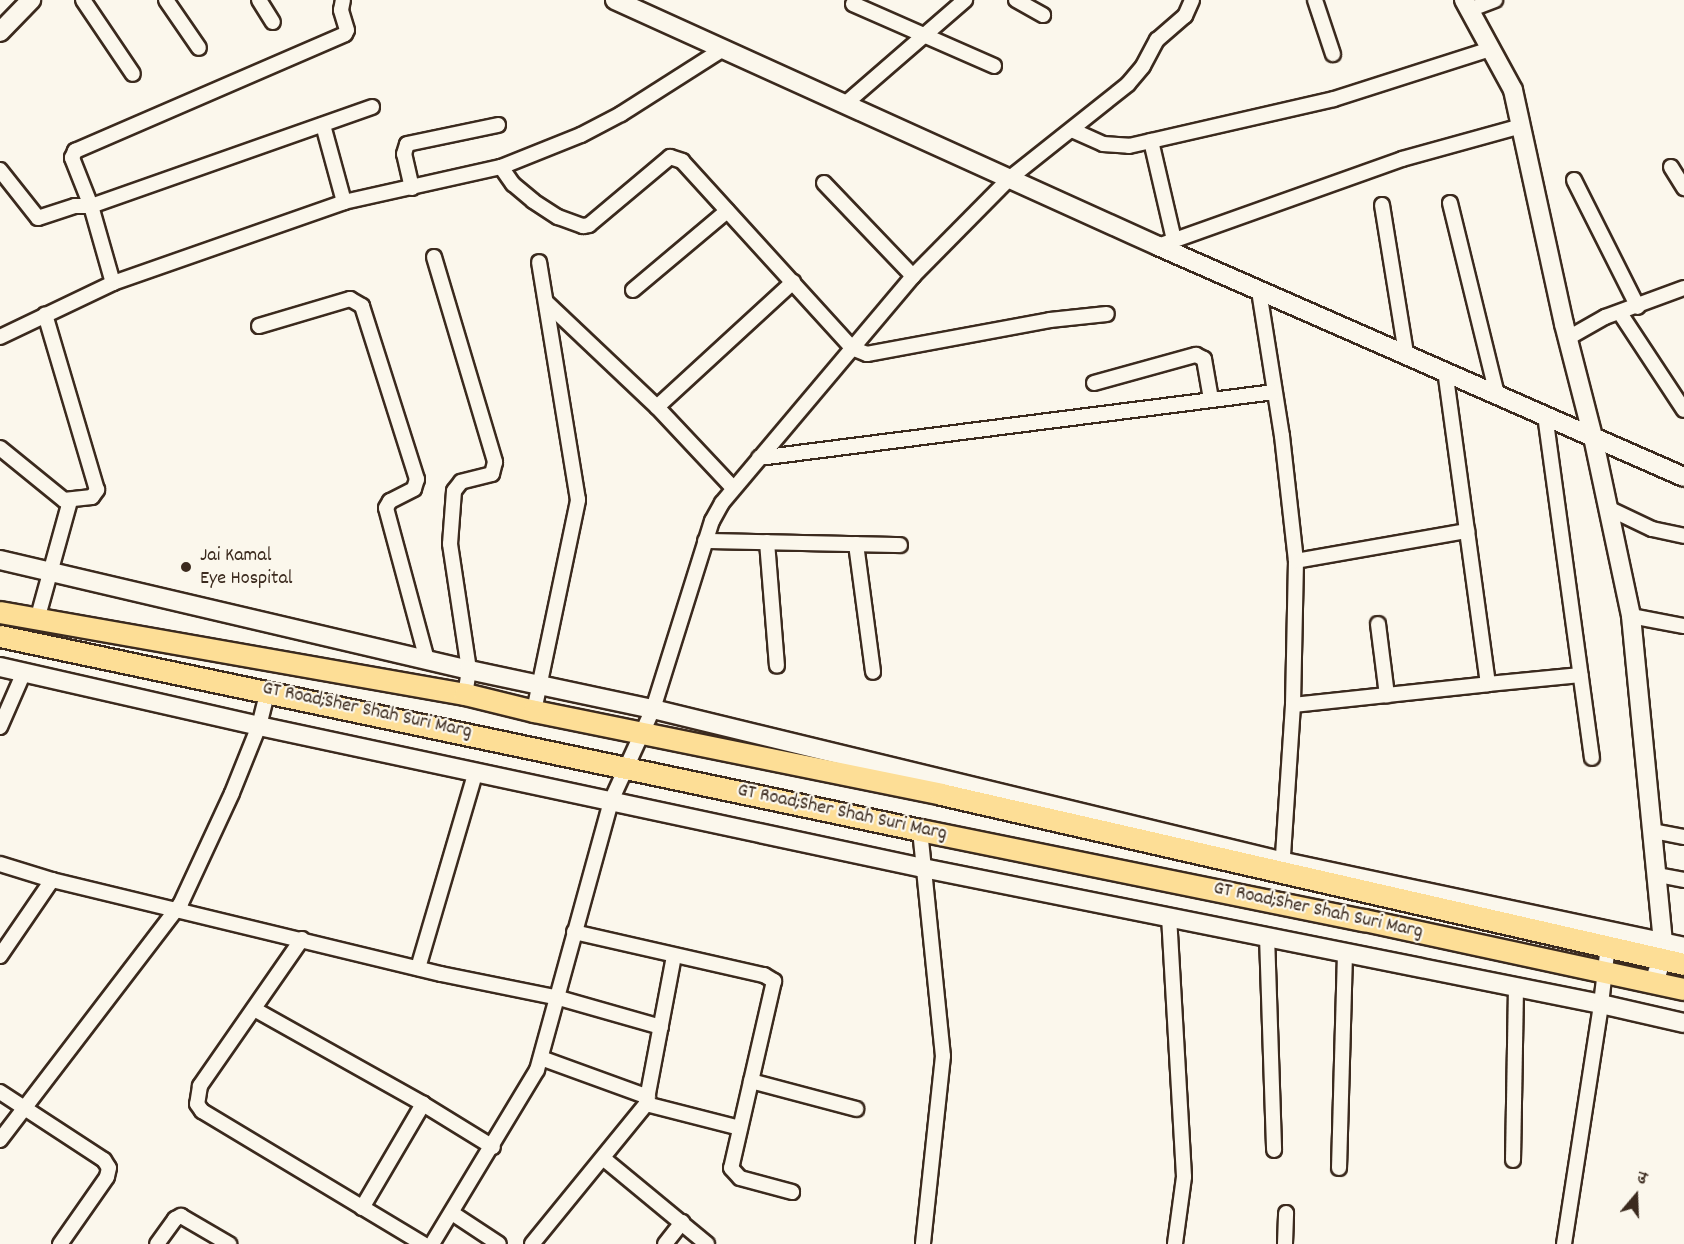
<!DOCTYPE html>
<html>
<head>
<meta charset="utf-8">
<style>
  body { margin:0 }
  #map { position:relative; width:1684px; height:1244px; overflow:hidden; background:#fbf7ec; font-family:Dekko,"Playpen Sans Deva",sans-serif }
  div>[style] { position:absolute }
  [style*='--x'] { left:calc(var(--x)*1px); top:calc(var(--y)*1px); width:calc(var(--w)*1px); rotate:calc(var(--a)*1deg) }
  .roads { filter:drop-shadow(2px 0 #3b2a1e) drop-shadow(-2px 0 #3b2a1e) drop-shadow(0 2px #3b2a1e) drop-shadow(0 -2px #3b2a1e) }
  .street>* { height:14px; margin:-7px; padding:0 7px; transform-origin:7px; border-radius:7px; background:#fbf7ec }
  .secondary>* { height:18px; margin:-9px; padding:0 9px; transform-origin:9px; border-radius:9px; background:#fbf7ec }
  .primary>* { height:21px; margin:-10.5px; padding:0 10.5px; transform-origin:10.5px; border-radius:10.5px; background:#fdde96 }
  .dots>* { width:16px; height:16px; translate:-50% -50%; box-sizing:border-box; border:3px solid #fbf7ec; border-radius:50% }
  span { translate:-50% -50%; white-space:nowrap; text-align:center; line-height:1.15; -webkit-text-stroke:4.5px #fbf7ec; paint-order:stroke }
  .poi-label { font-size:20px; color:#3b2a1e }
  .left { translate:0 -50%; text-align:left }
  .street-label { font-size:20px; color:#3b2a1e }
  .north { position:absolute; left:1606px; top:1166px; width:60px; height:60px; -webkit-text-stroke:4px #fbf7ec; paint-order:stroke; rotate:19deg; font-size:16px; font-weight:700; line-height:24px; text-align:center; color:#3b2a1e }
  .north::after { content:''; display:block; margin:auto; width:21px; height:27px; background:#3b2a1e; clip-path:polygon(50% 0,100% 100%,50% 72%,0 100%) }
</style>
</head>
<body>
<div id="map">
  <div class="roads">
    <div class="street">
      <div style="--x:83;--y:0;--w:89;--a:56"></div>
      <div style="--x:166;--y:0;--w:58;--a:55.5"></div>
      <div style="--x:259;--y:0;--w:26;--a:58"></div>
      <div style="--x:1016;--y:0;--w:31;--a:29"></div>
      <div style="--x:1315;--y:0;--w:57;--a:71.6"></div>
      <div style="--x:853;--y:4;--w:154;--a:23.7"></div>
      <div style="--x:1469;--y:10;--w:28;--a:-21"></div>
      <div style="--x:845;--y:104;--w:159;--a:-40.9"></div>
      <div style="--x:323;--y:125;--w:80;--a:74.7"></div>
      <div style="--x:1072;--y:130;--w:34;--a:24"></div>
      <div style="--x:1103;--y:144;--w:26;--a:4"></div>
      <div style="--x:1129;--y:146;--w:210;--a:-12.9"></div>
      <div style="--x:1334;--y:99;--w:165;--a:-17.7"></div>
      <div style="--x:1151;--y:141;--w:102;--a:76.9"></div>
      <div style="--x:501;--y:167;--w:21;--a:55"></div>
      <div style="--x:513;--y:184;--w:26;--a:40"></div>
      <div style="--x:533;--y:201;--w:30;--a:33"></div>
      <div style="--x:558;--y:217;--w:27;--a:20"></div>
      <div style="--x:583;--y:226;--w:6;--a:-9"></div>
      <div style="--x:589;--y:225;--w:106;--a:-40"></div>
      <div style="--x:670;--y:157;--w:13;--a:18"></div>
      <div style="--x:682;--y:161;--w:253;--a:47.7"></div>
      <div style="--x:852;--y:348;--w:16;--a:22"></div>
      <div style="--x:867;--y:354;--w:186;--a:-10.5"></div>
      <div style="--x:1050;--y:320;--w:57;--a:-6"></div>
      <div style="--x:1671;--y:167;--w:25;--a:58"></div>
      <div style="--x:0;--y:170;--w:61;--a:51.6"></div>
      <div style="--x:38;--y:218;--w:39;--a:-18"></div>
      <div style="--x:75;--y:206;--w:16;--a:0"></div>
      <div style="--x:91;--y:206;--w:52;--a:-111.6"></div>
      <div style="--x:72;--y:158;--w:8;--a:-67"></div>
      <div style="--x:75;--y:151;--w:294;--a:-23.4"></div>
      <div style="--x:345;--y:34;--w:4;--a:-63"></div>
      <div style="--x:347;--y:30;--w:21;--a:-107"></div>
      <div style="--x:341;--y:10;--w:10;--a:-79"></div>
      <div style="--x:1574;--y:180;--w:142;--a:63.3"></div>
      <div style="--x:824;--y:183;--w:129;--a:46.3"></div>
      <div style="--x:412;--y:188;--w:35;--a:-103"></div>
      <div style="--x:404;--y:154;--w:10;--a:-73"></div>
      <div style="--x:407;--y:144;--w:93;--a:-11.8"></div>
      <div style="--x:1450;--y:203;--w:197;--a:76.2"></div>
      <div style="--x:1382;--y:205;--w:151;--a:80.8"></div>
      <div style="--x:1158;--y:246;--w:259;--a:-19.6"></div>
      <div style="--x:1402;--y:159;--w:123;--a:-15.5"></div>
      <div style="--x:434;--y:257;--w:214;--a:73.4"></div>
      <div style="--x:495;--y:462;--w:12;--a:104"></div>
      <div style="--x:492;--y:474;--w:32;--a:166"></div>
      <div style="--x:461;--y:482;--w:11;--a:128"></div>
      <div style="--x:454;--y:491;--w:53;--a:94.3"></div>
      <div style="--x:450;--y:544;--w:127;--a:81.4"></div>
      <div style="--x:469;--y:670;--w:24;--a:99"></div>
      <div style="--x:113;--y:283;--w:80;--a:-105.9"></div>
      <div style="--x:91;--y:206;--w:298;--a:-19.4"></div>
      <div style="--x:633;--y:290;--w:123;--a:-40"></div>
      <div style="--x:1259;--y:291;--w:147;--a:81"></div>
      <div style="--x:1282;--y:436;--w:126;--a:83.6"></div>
      <div style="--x:1296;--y:561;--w:144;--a:91.2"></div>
      <div style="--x:1293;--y:705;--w:164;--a:93.8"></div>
      <div style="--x:547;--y:303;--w:151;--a:43.4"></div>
      <div style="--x:657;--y:407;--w:111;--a:46.8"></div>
      <div style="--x:1620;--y:313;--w:116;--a:56.6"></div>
      <div style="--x:259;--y:326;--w:95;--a:-16.5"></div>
      <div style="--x:350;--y:299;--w:14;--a:30"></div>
      <div style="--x:362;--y:306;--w:182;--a:72.4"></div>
      <div style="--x:417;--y:479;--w:10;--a:107"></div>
      <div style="--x:414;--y:489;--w:27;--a:153"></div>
      <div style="--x:390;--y:501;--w:8;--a:120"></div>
      <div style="--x:386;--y:508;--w:157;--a:74.9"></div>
      <div style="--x:0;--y:337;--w:125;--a:-25.5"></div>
      <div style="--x:113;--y:283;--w:245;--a:-19.3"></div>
      <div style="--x:344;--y:202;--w:161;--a:-12.6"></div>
      <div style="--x:501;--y:167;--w:86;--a:-21.8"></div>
      <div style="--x:581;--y:135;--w:45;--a:-27.7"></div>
      <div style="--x:621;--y:114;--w:121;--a:-32.5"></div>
      <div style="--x:1568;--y:338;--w:43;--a:-29.6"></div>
      <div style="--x:1605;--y:317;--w:84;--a:-20.2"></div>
      <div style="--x:1094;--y:383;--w:106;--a:-15.4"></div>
      <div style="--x:1196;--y:355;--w:9;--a:27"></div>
      <div style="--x:1204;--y:359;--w:41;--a:80.1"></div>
      <div style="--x:657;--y:407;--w:185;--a:-42.6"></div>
      <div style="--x:1545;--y:415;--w:346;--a:82.2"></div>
      <div style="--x:0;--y:448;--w:82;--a:39.1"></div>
      <div style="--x:64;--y:500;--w:28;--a:-6"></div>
      <div style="--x:92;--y:497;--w:9;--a:-54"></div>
      <div style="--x:97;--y:490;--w:183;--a:-106.5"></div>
      <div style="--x:759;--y:458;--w:519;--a:-7.3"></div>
      <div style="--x:1608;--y:508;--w:49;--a:25.5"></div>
      <div style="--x:1652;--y:529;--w:33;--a:12"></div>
      <div style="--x:705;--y:541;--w:195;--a:1.2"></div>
      <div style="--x:767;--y:542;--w:124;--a:85.4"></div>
      <div style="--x:856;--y:544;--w:129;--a:82.4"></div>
      <div style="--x:1296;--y:561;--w:174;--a:-10"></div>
      <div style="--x:1631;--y:616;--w:54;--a:10.7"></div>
      <div style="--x:37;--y:620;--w:123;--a:-74.5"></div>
      <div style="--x:1378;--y:624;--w:72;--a:82.8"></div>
      <div style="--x:1488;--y:684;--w:93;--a:-5.5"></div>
      <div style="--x:1293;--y:705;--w:196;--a:-6.1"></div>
      <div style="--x:1488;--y:684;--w:315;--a:-97.8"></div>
      <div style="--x:534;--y:711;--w:216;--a:-78.2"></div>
      <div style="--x:578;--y:500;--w:241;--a:-99.3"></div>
      <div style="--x:0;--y:727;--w:60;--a:-66.4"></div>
      <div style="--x:920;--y:830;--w:227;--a:84.2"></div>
      <div style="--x:943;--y:1056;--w:189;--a:96.1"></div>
      <div style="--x:1653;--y:831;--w:32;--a:11"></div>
      <div style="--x:0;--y:864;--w:54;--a:17.1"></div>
      <div style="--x:52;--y:880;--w:400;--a:13.6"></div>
      <div style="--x:441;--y:974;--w:120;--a:11.5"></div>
      <div style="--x:559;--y:998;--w:106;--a:15.9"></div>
      <div style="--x:1658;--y:875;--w:26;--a:11"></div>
      <div style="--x:1169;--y:916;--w:261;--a:86.7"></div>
      <div style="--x:1184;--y:1177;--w:68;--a:97.7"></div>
      <div style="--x:574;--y:932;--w:195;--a:12.8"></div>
      <div style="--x:764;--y:975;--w:12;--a:31"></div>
      <div style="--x:774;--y:981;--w:192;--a:102.9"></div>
      <div style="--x:731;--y:1168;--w:13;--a:48"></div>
      <div style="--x:740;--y:1178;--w:54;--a:15.1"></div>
      <div style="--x:1267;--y:936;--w:214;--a:88.1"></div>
      <div style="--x:302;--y:939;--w:179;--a:124.8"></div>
      <div style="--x:200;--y:1086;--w:18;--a:99"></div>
      <div style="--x:197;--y:1104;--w:9;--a:54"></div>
      <div style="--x:202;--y:1111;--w:258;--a:31"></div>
      <div style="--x:0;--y:956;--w:92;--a:-55.6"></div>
      <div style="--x:674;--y:956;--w:151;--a:100.7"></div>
      <div style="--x:646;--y:1104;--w:97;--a:14.3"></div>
      <div style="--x:418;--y:968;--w:205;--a:-73.6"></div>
      <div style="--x:254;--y:1009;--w:194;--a:29.3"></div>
      <div style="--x:423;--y:1104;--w:82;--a:31.6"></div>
      <div style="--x:541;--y:1058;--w:114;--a:20"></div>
      <div style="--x:751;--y:1081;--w:109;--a:14.9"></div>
      <div style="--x:0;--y:1092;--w:124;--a:33.2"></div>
      <div style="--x:104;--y:1160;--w:9;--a:58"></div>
      <div style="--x:109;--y:1168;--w:9;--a:103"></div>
      <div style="--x:107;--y:1177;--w:82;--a:125"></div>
      <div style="--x:0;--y:1140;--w:298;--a:-52.6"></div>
      <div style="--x:181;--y:903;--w:121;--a:-65.1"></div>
      <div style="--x:232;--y:793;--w:72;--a:-68.1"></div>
      <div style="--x:259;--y:726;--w:37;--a:-76"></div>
      <div style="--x:603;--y:1158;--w:135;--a:39.6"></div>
      <div style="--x:1513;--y:1160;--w:174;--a:-89"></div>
      <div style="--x:1339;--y:1168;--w:216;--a:-88.4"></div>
      <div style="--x:362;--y:1208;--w:121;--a:-59.6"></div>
      <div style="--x:452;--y:1213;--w:56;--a:33.4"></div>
      <div style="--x:157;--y:1244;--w:31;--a:-54"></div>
      <div style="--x:175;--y:1219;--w:7;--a:-27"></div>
      <div style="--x:181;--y:1216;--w:56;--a:30.3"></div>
      <div style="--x:432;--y:1244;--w:203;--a:-58.9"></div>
      <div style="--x:537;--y:1070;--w:279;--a:-74.6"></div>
      <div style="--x:611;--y:801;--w:101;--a:-65.5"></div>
      <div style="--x:653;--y:709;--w:197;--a:-72.6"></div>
      <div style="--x:712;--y:521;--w:21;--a:-61"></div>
      <div style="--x:722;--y:503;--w:297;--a:-49.9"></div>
      <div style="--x:913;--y:276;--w:138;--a:-45.3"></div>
      <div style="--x:1010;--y:178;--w:151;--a:-38.5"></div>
      <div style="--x:1128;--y:84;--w:23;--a:-50"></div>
      <div style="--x:1143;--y:66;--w:30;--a:-62"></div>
      <div style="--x:1157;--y:40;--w:37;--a:-41"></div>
      <div style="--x:1185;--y:16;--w:17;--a:-66"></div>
      <div style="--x:532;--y:1244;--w:181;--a:-50.8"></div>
      <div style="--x:665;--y:1244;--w:28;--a:-52"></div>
      <div style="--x:1285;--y:1244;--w:31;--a:-88"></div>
      <div style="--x:1564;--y:1244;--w:243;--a:-81.2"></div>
      <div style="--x:1601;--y:1004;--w:59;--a:-83.2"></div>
    </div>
    <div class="secondary">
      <div style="--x:615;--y:0;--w:596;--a:24.37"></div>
      <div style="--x:1158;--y:246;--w:574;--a:23.71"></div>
      <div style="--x:1464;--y:0;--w:102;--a:61.4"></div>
      <div style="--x:1513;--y:90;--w:239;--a:77.7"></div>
      <div style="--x:1564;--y:324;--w:117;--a:75.6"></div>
      <div style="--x:1593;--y:437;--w:183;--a:78"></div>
      <div style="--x:1631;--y:616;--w:329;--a:84.4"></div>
      <div style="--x:1663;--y:943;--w:15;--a:94"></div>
      <div style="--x:1662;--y:958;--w:26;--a:108"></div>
      <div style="--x:0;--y:32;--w:45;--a:-45.9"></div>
      <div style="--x:0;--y:560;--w:482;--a:13.2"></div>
      <div style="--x:469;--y:670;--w:188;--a:12"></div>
      <div style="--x:653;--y:709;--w:645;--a:13.63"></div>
      <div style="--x:1280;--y:861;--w:413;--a:12"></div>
      <div style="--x:0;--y:667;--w:266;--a:12.8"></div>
      <div style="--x:259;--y:726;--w:679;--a:12.07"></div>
      <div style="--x:923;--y:868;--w:692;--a:11.34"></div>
      <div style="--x:1601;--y:1004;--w:85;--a:12.9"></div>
    </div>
    <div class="primary">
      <div style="--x:0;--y:612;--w:472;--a:10"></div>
      <div style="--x:465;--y:694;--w:71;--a:13.8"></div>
      <div style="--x:534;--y:711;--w:415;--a:11.5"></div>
      <div style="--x:941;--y:794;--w:762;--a:12.89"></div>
      <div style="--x:0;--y:636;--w:940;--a:11.91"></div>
      <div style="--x:920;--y:830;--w:453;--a:11.5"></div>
      <div style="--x:1364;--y:920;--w:327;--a:12.2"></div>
    </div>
  </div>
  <div class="dots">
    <div style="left:186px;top:567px;background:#3b2a1e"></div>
  </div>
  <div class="poi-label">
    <span class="left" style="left:200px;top:568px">Jai Kamal<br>Eye Hospital</span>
  </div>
  <div class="street-label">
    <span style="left:367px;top:711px;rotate:12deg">GT Road;Sher Shah Suri Marg</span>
    <span style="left:842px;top:813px;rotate:12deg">GT Road;Sher Shah Suri Marg</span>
    <span style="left:1318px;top:911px;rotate:12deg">GT Road;Sher Shah Suri Marg</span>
  </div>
  <div class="north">उ</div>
</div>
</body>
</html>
